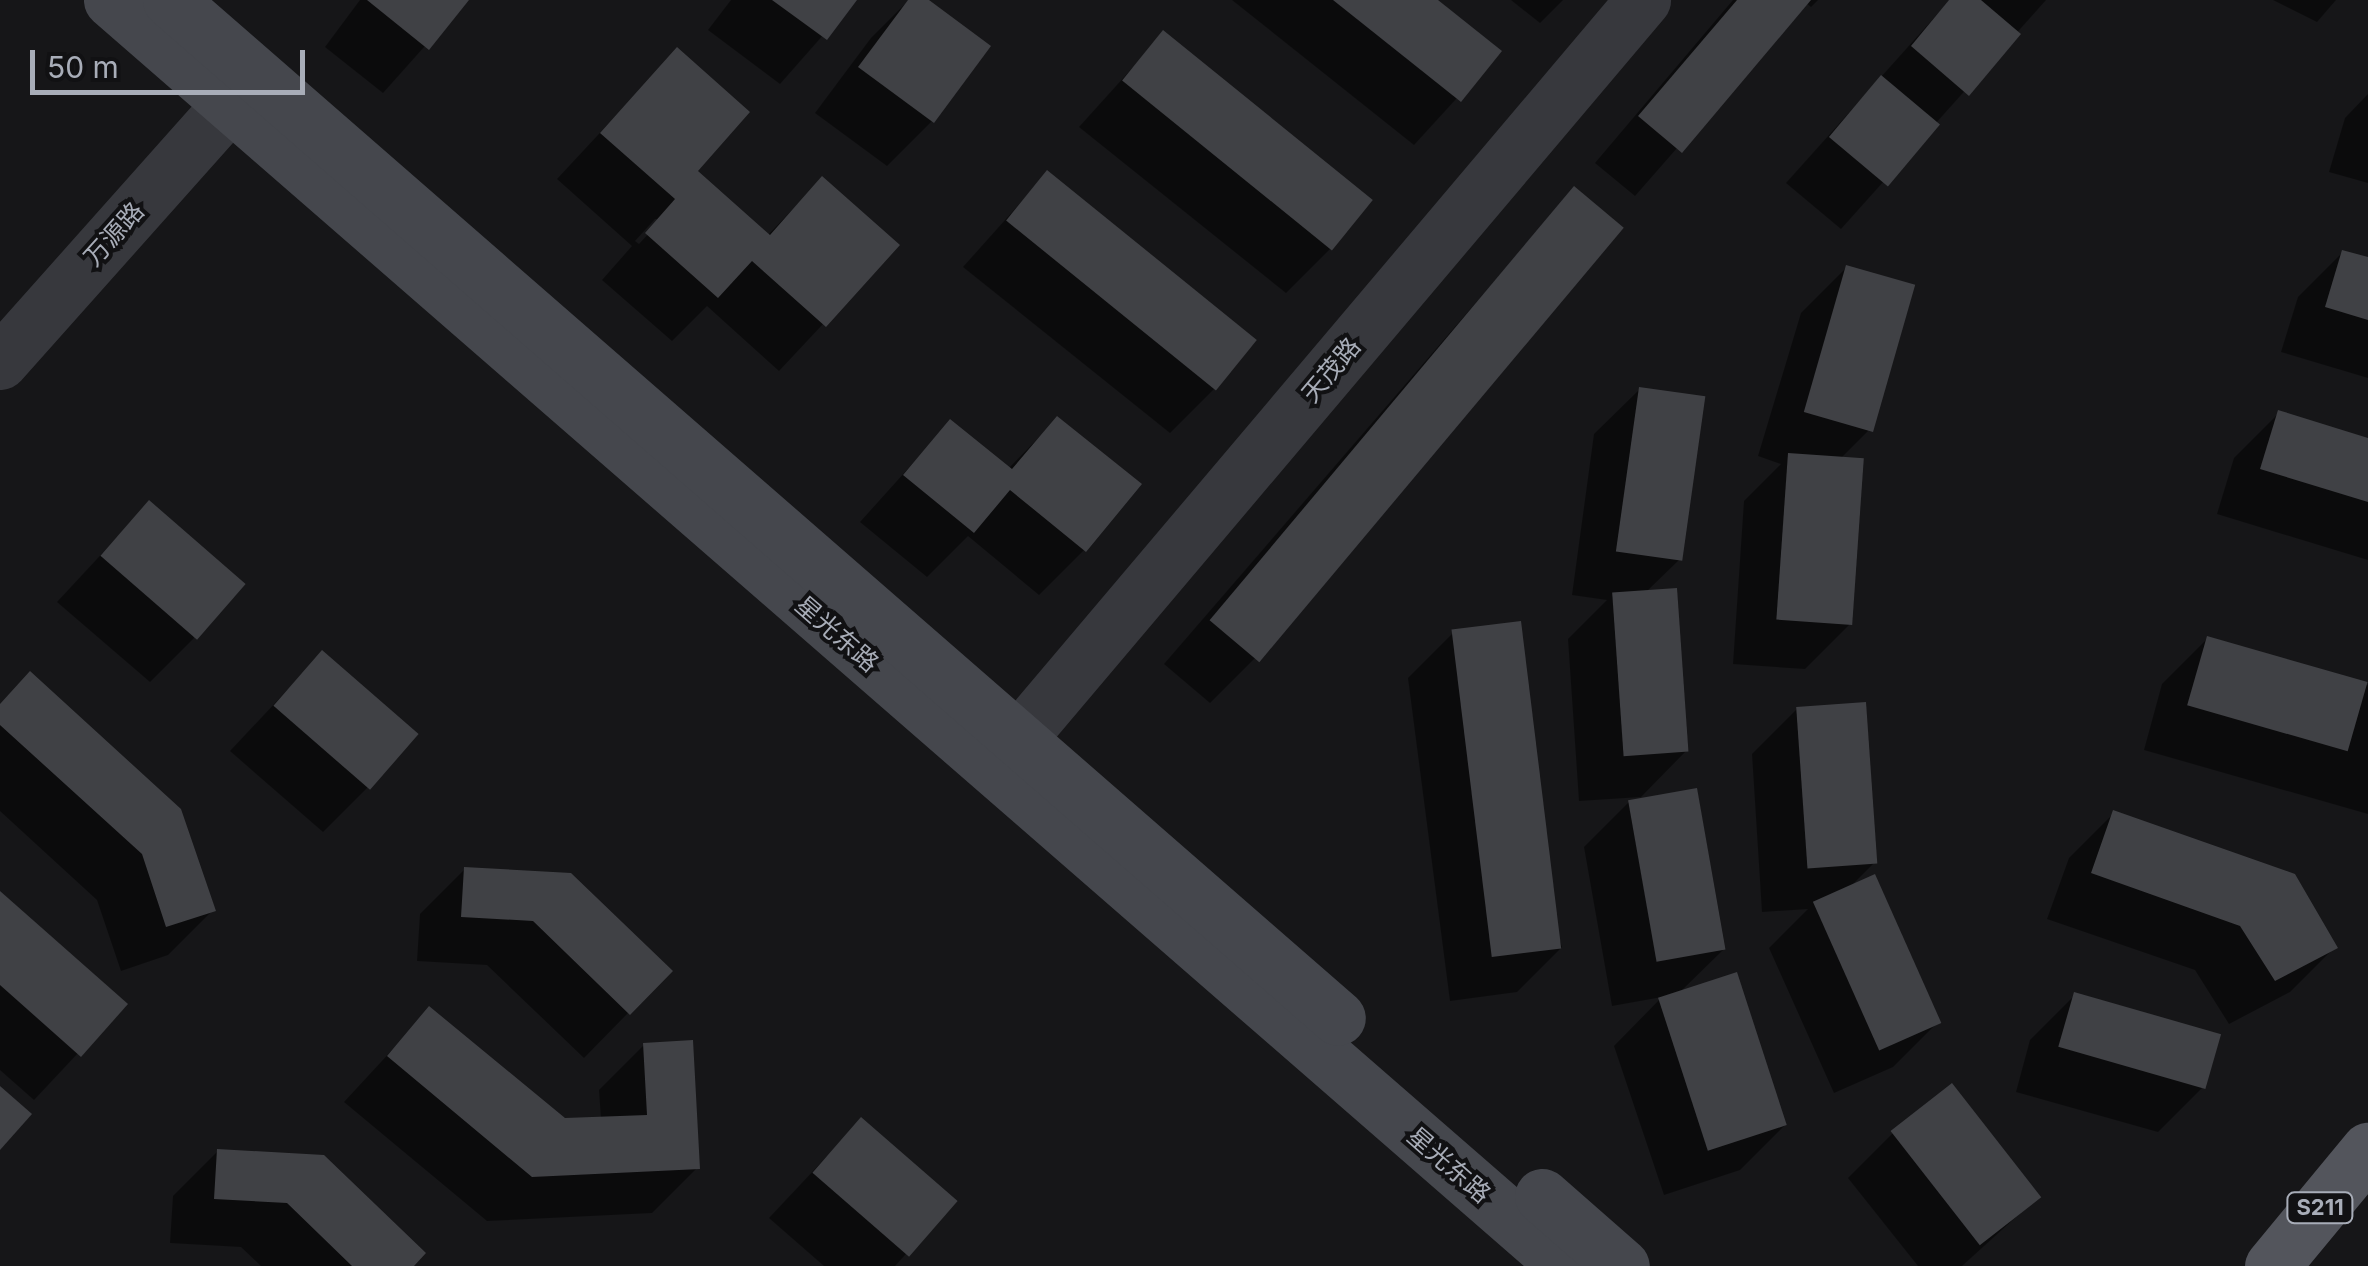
<!DOCTYPE html>
<html>
<head>
<meta charset="utf-8">
<style>
  body { margin:0 }
  #map { position:relative; width:2368px; height:1266px; overflow:hidden; background:#161618; font-family:Inter,"Noto Sans SC",sans-serif }
  div>[style] { position:absolute }
  [style*='--x'] { left:calc(var(--x)*1px); top:calc(var(--y)*1px); width:calc(var(--w)*1px); rotate:calc(var(--a)*1deg) }
  .shadow>* { inset:0; background:#0007 }
  .building>* { inset:0; background:#404145; transform-origin:0 0 }
  .tertiary>* { height:55px; margin:-27.5px; padding:0 27.5px; transform-origin:27.5px; border-radius:27.5px; background:#37383d }
  .secondary>* { height:55px; margin:-27.5px; padding:0 27.5px; transform-origin:27.5px; border-radius:27.5px; background:#45474d }
  .primary>* { height:55px; margin:-27.5px; padding:0 27.5px; transform-origin:27.5px; border-radius:27.5px; background:#53555c }
  span { translate:-50% -50%; white-space:nowrap; text-align:center; line-height:1.15; -webkit-text-stroke:8px #111113; paint-order:stroke }
  .shield-label span { padding:2px 8px; background:#111113; border:2px solid; border-radius:8px; -webkit-text-stroke-width:0 }
  .shield-label { font-size:22px; color:#a8adb8; font-weight:700 }
  .street-label { font-size:25px; color:#a8adb8 }
  .scale { position:absolute; left:30px; top:50px; width:275px; height:45px; box-sizing:border-box; border:5px solid #a8adb8; border-top:0; padding-left:12px; font-size:30px; line-height:35px; white-space:nowrap; color:#a8adb8; -webkit-text-stroke:8px #111113; paint-order:stroke }
</style>
</head>
<body>
<div id="map">
  <div class="shadow">
    <div style="clip-path:polygon(360px 0,466px 0,383px 93px,325px 47px)"></div>
    <div style="clip-path:polygon(731px 0,854px 0,780px 84px,708px 30px)"></div>
    <div style="clip-path:polygon(909px 0,925px 0,932px 121px,887px 166px,815px 113px,871px 38px)"></div>
    <div style="clip-path:polygon(1232px 0,1434px 0,1499px 52px,1414px 145px)"></div>
    <div style="clip-path:polygon(1511px 0,1563px 0,1540px 23px)"></div>
    <div style="clip-path:polygon(1733px 0,1818px 0,1811px 7px,1805px 2px,1635px 196px,1595px 163px)"></div>
    <div style="clip-path:polygon(1950px 0,2046px 0,1841px 229px,1786px 183px)"></div>
    <div style="clip-path:polygon(2273px 0,2336px 0,2317px 22px)"></div>
    <div style="clip-path:polygon(1163px 34px,1331px 248px,1286px 293px,1079px 127px)"></div>
    <div style="clip-path:polygon(evenodd,677px 50px,694px 171px,767px 236px,822px 179px,897px 245px,779px 371px,707px 306px,672px 341px,602px 280px,632px 246px,557px 179px,677px 50px,655px 219px,662px 219px,639px 244px,635px 241px,655px 219px)"></div>
    <div style="clip-path:polygon(2368px 94px,2368px 183px,2329px 172px,2345px 118px)"></div>
    <div style="clip-path:polygon(1047px 173px,1215px 388px,1170px 433px,963px 267px)"></div>
    <div style="clip-path:polygon(1574px 189px,1255px 658px,1210px 703px,1164px 664px)"></div>
    <div style="clip-path:polygon(2343px 252px,2368px 260px,2368px 378px,2281px 352px,2298px 297px)"></div>
    <div style="clip-path:polygon(1846px 268px,1868px 431px,1840px 459px,1850px 624px,1805px 669px,1733px 664px,1744px 501px,1781px 464px,1758px 456px,1801px 313px)"></div>
    <div style="clip-path:polygon(1640px 389px,1680px 559px,1646px 592px,1686px 751px,1641px 797px,1579px 801px,1568px 639px,1607px 600px,1572px 595px,1594px 434px)"></div>
    <div style="clip-path:polygon(2279px 413px,2368px 441px,2368px 560px,2217px 514px,2234px 458px)"></div>
    <div style="clip-path:polygon(1057px 419px,1084px 550px,1039px 595px,968px 536px,927px 577px,860px 522px,950px 422px,1008px 469px)"></div>
    <div style="clip-path:polygon(149px 503px,194px 638px,150px 682px,57px 602px)"></div>
    <div style="clip-path:polygon(1453px 633px,1562px 947px,1517px 992px,1450px 1001px,1408px 678px)"></div>
    <div style="clip-path:polygon(2207px 639px,2368px 685px,2368px 814px,2144px 750px,2162px 684px)"></div>
    <div style="clip-path:polygon(322px 653px,368px 787px,323px 832px,230px 751px)"></div>
    <div style="clip-path:polygon(0 705px,213px 910px,168px 955px,121px 971px,97px 900px,0 811px)"></div>
    <div style="clip-path:polygon(1797px 709px,1874px 863px,1850px 887px,1938px 1022px,1893px 1067px,1834px 1093px,1769px 948px,1808px 909px,1762px 912px,1752px 754px)"></div>
    <div style="clip-path:polygon(1629px 802px,1723px 950px,1678px 994px,1785px 1125px,1740px 1170px,1664px 1195px,1614px 1046px,1662px 997px,1612px 1006px,1584px 847px)"></div>
    <div style="clip-path:polygon(2114px 813px,2335px 947px,2290px 992px,2229px 1024px,2195px 970px,2047px 919px,2069px 858px)"></div>
    <div style="clip-path:polygon(465px 869px,669px 971px,584px 1058px,487px 965px,417px 961px,420px 914px)"></div>
    <div style="clip-path:polygon(0 894px,124px 1004px,34px 1100px,0 1070px)"></div>
    <div style="clip-path:polygon(2075px 995px,2203px 1087px,2158px 1132px,2016px 1092px,2030px 1040px)"></div>
    <div style="clip-path:polygon(430px 1009px,564px 1121px,601px 1119px,599px 1090px,644px 1045px,697px 1168px,652px 1213px,487px 1221px,344px 1102px)"></div>
    <div style="clip-path:polygon(861px 1120px,954px 1201px,895px 1266px,824px 1266px,769px 1218px)"></div>
    <div style="clip-path:polygon(1893px 1133px,2038px 1197px,1962px 1266px,1918px 1266px,1848px 1178px)"></div>
    <div style="clip-path:polygon(218px 1151px,410px 1266px,261px 1266px,241px 1247px,170px 1243px,173px 1196px)"></div>
  </div>
  <div class="building">
    <div style="clip-path:polygon(367px 0,469px 0,429px 50px)"></div>
    <div style="clip-path:polygon(772px 0,857px 0,827px 40px)"></div>
    <div style="clip-path:polygon(908px 0,929px 0,991px 46px,934px 123px,858px 67px)"></div>
    <div style="clip-path:polygon(1333px 0,1438px 0,1502px 51px,1461px 102px)"></div>
    <div style="clip-path:polygon(1737px 0,1811px 0,1682px 153px,1638px 116px)"></div>
    <div style="clip-path:polygon(1949px 0,1981px 0,2021px 34px,1969px 96px,1911px 46px)"></div>
    <div style="left:1163px;top:30px;width:270px;height:65px;rotate:39deg"></div>
    <div style="clip-path:polygon(677px 47px,750px 112px,698px 171px,770px 235px,822px 176px,900px 245px,826px 327px,752px 261px,718px 298px,645px 233px,675px 199px,600px 133px)"></div>
    <div style="left:1881px;top:75px;width:77px;height:81px;rotate:40deg"></div>
    <div style="left:1047px;top:170px;width:270px;height:65px;rotate:39deg"></div>
    <div style="left:1574px;top:186px;width:65px;height:567px;rotate:40deg"></div>
    <div style="clip-path:polygon(2342px 250px,2368px 257px,2368px 320px,2325px 307px)"></div>
    <div style="left:1846px;top:265px;width:72px;height:153px;rotate:16deg"></div>
    <div style="left:1639px;top:387px;width:67px;height:166px;rotate:8deg"></div>
    <div style="clip-path:polygon(2278px 410px,2368px 438px,2368px 502px,2260px 469px)"></div>
    <div style="clip-path:polygon(1057px 416px,1142px 484px,1086px 552px,1010px 490px,974px 533px,903px 475px,950px 419px,1012px 469px)"></div>
    <div style="left:1788px;top:453px;width:76px;height:167px;rotate:4deg"></div>
    <div style="left:149px;top:500px;width:128px;height:74px;rotate:41deg"></div>
    <div style="left:1677px;top:588px;width:164px;height:65px;rotate:86deg"></div>
    <div style="left:1521px;top:621px;width:330px;height:70px;rotate:83deg"></div>
    <div style="left:2207px;top:636px;width:167px;height:72px;rotate:16deg"></div>
    <div style="left:322px;top:650px;width:128px;height:74px;rotate:41deg"></div>
    <div style="clip-path:polygon(30px 671px,181px 809px,216px 911px,166px 927px,142px 854px,0 725px,0 704px)"></div>
    <div style="left:1866px;top:702px;width:162px;height:70px;rotate:86deg"></div>
    <div style="left:1697px;top:788px;width:164px;height:70px;rotate:80deg"></div>
    <div style="clip-path:polygon(2113px 810px,2295px 874px,2338px 948px,2275px 981px,2240px 926px,2091px 873px)"></div>
    <div style="clip-path:polygon(464px 867px,571px 873px,673px 971px,630px 1015px,533px 921px,461px 917px)"></div>
    <div style="left:1875px;top:874px;width:163px;height:68px;rotate:66deg"></div>
    <div style="clip-path:polygon(0 891px,128px 1004px,81px 1057px,0 985px)"></div>
    <div style="left:1737px;top:972px;width:161px;height:83px;rotate:72deg"></div>
    <div style="left:2074px;top:992px;width:153px;height:57px;rotate:16deg"></div>
    <div style="clip-path:polygon(429px 1006px,565px 1118px,647px 1115px,643px 1043px,693px 1040px,700px 1169px,532px 1177px,387px 1056px)"></div>
    <div style="left:1952px;top:1083px;width:145px;height:78px;rotate:52deg"></div>
    <div style="clip-path:polygon(0 1086px,32px 1114px,0 1150px)"></div>
    <div style="left:861px;top:1117px;width:128px;height:74px;rotate:41deg"></div>
    <div style="clip-path:polygon(217px 1149px,324px 1155px,426px 1253px,414px 1266px,352px 1266px,287px 1203px,214px 1199px)"></div>
  </div>
  <div class="tertiary">
    <div style="--x:0;--y:362;--w:343;--a:-48.3"></div>
    <div style="--x:1018;--y:739;--w:968;--a:-49.78"></div>
  </div>
  <div class="secondary">
    <div style="--x:111;--y:0;--w:1929;--a:41.03"></div>
    <div style="--x:170;--y:0;--w:1549;--a:41.07"></div>
    <div style="--x:1542;--y:1196;--w:106;--a:41.2"></div>
  </div>
  <div class="primary">
    <div style="--x:2272;--y:1266;--w:151;--a:-50.4"></div>
  </div>
  <div class="shield-label">
    <span style="left:2320px;top:1208px">S211</span>
  </div>
  <div class="street-label">
    <span style="left:114px;top:234px;rotate:-48deg">万源路</span>
    <span style="left:1331px;top:370px;rotate:-50deg">天茂路</span>
    <span style="left:837px;top:634px;rotate:41deg">星光东路</span>
    <span style="left:1449px;top:1165px;rotate:41deg">星光东路</span>
  </div>
  <div class="scale">50 m</div>
</div>
</body>
</html>
